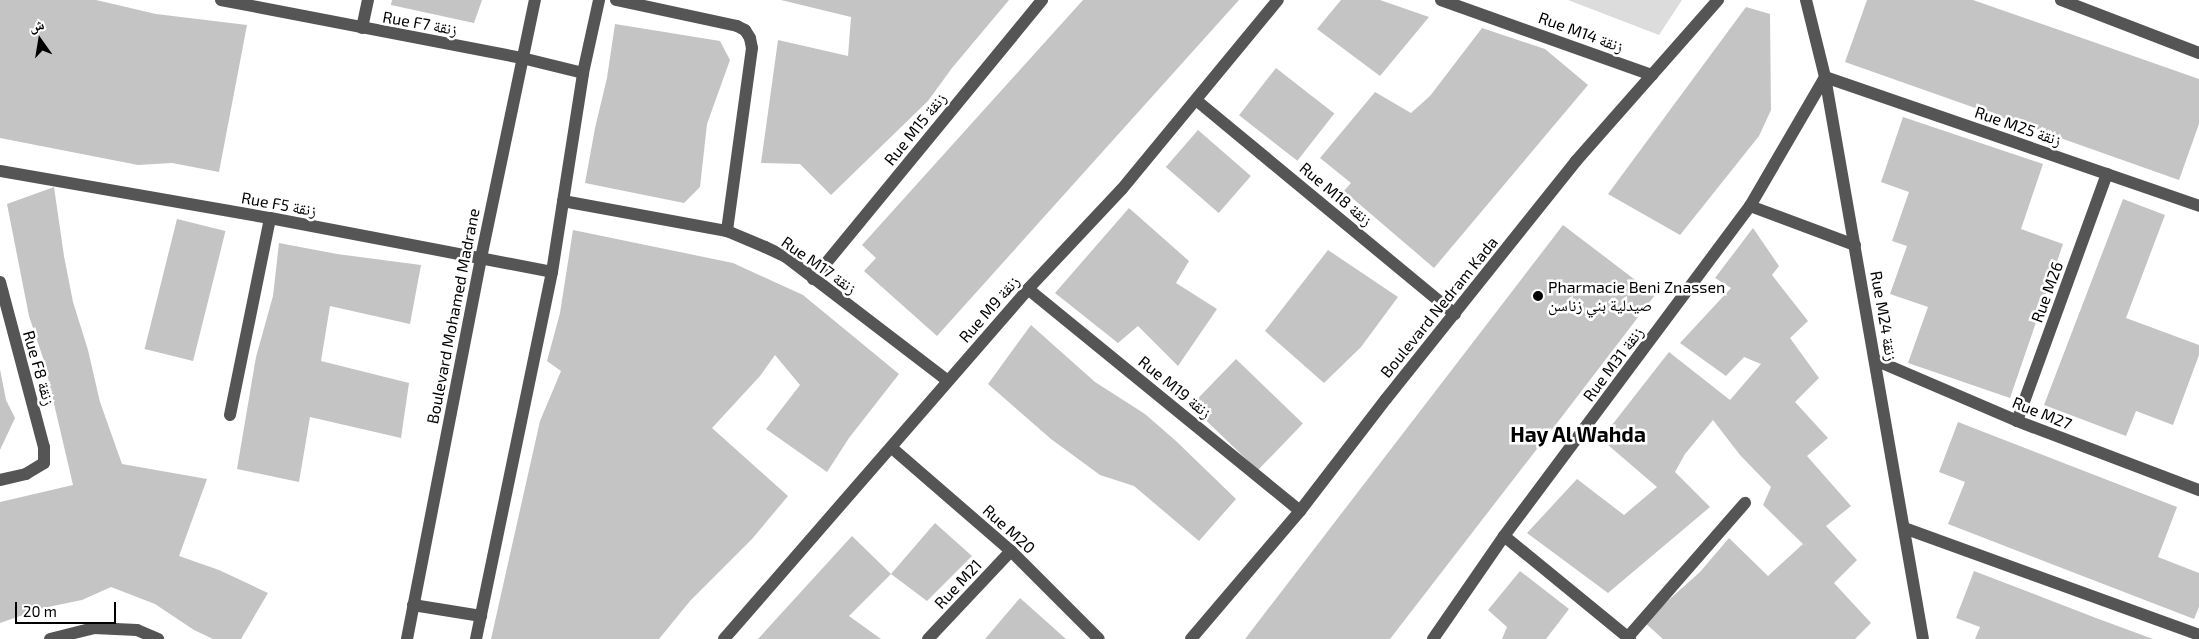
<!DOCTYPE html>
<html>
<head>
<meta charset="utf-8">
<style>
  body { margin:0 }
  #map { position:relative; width:2199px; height:639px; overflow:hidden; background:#fff; font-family:"Exo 2","Noto Naskh Arabic",sans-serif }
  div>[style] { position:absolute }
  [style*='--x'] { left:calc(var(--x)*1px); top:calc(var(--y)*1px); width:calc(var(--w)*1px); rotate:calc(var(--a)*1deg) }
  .green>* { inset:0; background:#dcdcdc }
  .building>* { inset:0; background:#c4c4c4; transform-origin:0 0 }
  .minor>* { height:12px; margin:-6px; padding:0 6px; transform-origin:6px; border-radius:6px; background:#555 }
  .dots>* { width:14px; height:14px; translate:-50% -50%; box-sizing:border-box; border:2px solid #fff; border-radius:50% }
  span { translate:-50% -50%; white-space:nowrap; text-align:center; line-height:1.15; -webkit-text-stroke:5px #fff; paint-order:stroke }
  .street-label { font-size:16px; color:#000 }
  .poi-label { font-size:16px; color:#000 }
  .left { translate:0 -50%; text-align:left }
  .district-label { font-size:21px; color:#000; font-weight:700 }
  .north { position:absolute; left:15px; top:15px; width:50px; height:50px; -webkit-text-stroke:4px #fff; paint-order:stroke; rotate:347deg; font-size:14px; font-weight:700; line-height:20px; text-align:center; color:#000 }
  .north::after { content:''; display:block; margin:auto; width:18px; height:22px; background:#000; clip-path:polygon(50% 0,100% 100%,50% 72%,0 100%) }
  .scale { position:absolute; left:15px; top:602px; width:101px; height:22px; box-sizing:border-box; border:2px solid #000; border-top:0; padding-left:6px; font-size:15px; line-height:18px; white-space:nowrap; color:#000; -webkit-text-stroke:4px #fff; paint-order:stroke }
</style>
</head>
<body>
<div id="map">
  <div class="green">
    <div style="clip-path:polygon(1568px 0,1682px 0,1659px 35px)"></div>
  </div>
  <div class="building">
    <div style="clip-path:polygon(0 0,96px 0,156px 14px,247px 25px,219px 172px,172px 163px,138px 165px,0 138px)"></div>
    <div style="clip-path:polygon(392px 0,482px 0,474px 23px,391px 5px)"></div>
    <div style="clip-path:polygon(781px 0,1009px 0,952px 68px,928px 101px,831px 195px,800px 164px,761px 163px,778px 40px,848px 56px,851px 17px)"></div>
    <div style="clip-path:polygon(1083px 0,1239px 0,937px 336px,864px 271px,876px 258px,862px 245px)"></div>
    <div style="clip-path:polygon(1341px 0,1380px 0,1429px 17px,1380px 76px,1317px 29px)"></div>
    <div style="clip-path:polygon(1867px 0,1973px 0,2199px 79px,2199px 124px,2179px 180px,1845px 62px)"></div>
    <div style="clip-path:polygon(1746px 7px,1770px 14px,1771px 110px,1759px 136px,1680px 235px,1608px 194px)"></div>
    <div style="clip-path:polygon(615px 24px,720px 41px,730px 60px,707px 124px,700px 187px,684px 203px,585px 183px,595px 128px,607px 78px)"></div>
    <div style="clip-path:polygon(1482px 28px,1545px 49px,1588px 85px,1434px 268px,1344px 191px,1351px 183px,1320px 158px,1375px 92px,1411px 113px,1430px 96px)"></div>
    <div style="left:1276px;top:68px;width:74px;height:60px;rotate:38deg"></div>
    <div style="clip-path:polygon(1903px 117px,2043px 164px,2021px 229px,2063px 244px,2010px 398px,1908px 363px,1928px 307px,1890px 294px,1907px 246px,1892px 241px,1909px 192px,1881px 182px)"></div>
    <div style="left:1198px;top:130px;width:70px;height:49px;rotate:41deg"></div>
    <div style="clip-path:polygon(54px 187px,64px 256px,73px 302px,88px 350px,100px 402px,122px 464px,207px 479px,179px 556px,219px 570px,268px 593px,241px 639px,213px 639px,194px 630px,155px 604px,111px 587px,82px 600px,43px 608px,0 623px,0 502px,73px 485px,44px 361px,29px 316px,7px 204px)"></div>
    <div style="clip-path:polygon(2123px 199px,2165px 215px,2126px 318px,2199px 345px,2199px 355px,2173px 425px,2136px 411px,2126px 436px,2044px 405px)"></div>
    <div style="clip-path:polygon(1129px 208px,1189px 261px,1176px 283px,1217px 309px,1178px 366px,1138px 326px,1118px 343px,1055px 293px)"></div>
    <div style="left:177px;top:219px;width:50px;height:134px;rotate:14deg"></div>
    <div style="clip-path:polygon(1563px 225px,1655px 295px,1567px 410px,1390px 639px,1245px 639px)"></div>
    <div style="clip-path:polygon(1753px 228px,1779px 266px,1772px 275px,1808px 321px,1790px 338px,1819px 378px,1795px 402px,1828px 438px,1807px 456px,1851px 506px,1826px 526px,1857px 560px,1834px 583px,1871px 623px,1855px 639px,1663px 639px,1644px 622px,1700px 572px,1729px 538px,1768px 576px,1803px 544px,1763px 505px,1771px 487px,1740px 455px,1713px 420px,1685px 454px,1675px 472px,1710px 507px,1608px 593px,1527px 533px,1577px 479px,1624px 515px,1657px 487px,1601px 439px,1669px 352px,1730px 400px,1761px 364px,1744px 357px,1726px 376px,1680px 343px,1731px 288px,1715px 278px)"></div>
    <div style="clip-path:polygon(573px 230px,733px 263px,803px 295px,899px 374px,849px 438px,827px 472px,766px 429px,800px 385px,775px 355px,760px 376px,712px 428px,788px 496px,752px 539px,690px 601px,659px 639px,491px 639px,540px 421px,561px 371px,547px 361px,560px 313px)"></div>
    <div style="clip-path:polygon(279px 243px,337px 254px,421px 265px,410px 324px,330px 306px,321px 361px,409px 383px,401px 438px,310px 417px,299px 482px,237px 469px,256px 357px,273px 296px)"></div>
    <div style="clip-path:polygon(1328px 250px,1398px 297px,1361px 347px,1324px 383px,1265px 331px)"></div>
    <div style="clip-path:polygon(1031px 325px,1095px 382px,1145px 414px,1176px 441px,1236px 499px,1199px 541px,1134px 486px,1100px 475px,1051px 439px,988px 384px)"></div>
    <div style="left:1236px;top:359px;width:93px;height:65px;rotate:44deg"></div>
    <div style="clip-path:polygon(0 369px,6px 400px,15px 418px,0 450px)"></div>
    <div style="clip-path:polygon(1958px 422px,2177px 507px,2158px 557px,2199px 573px,2199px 607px,2194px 619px,1948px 524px,1965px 482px,1939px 472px)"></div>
    <div style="clip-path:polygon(935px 523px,972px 556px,927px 601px,891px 574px,849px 616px,881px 639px,758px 639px,852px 536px,891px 574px)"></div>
    <div style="clip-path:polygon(1520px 571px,1569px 609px,1546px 639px,1502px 639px,1507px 627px,1488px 610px)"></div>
    <div style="clip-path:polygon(1974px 571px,2096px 618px,2153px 639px,1975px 639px,1980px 627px,1956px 618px)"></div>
    <div style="clip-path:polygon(1020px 598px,1066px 639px,985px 639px)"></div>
  </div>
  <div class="minor">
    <div style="--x:221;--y:0;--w:307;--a:10.9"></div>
    <div style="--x:522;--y:58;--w:63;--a:13.8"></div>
    <div style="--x:616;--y:0;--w:124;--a:12.1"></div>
    <div style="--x:737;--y:26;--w:9;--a:27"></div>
    <div style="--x:745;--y:30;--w:9;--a:58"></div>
    <div style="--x:750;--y:38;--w:10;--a:79"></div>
    <div style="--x:752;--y:48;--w:185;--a:97.8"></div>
    <div style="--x:1441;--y:0;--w:224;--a:19.6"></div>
    <div style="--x:1806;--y:0;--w:79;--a:76.1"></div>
    <div style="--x:1825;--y:77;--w:570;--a:80.11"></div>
    <div style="--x:2061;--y:0;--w:148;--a:21"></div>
    <div style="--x:362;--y:28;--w:29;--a:-78"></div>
    <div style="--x:1196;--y:100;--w:336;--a:39.6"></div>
    <div style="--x:0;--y:171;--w:274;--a:9.9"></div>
    <div style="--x:270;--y:218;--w:287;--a:10.8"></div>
    <div style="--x:563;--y:201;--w:167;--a:10.4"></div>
    <div style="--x:727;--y:231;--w:41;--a:22.8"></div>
    <div style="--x:765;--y:247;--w:23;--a:25"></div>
    <div style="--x:786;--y:257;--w:204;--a:37.4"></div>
    <div style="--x:1750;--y:206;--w:112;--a:20.4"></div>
    <div style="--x:813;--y:279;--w:361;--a:-50.6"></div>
    <div style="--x:0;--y:282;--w:171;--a:75.1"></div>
    <div style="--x:44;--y:447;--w:16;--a:90"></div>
    <div style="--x:44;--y:463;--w:21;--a:149"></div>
    <div style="--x:26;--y:474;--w:27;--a:167"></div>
    <div style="--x:1028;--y:289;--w:351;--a:39.2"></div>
    <div style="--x:1875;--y:360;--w:155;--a:23.2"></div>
    <div style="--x:2017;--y:421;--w:195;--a:20.8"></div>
    <div style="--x:230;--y:415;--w:201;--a:-78.5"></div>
    <div style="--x:2017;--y:421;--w:263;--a:-70"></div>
    <div style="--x:892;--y:448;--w:157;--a:40.9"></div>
    <div style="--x:1011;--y:551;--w:124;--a:45"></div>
    <div style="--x:1904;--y:528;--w:314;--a:19.9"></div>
    <div style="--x:1504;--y:536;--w:163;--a:39.3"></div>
    <div style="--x:413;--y:605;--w:69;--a:9.2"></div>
    <div style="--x:1628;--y:637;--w:178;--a:-48.9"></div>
    <div style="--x:50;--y:639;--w:45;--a:-14"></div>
    <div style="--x:94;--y:628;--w:43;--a:2.7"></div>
    <div style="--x:137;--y:630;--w:23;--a:23"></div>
    <div style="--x:407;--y:639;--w:388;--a:-79"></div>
    <div style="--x:481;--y:258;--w:264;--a:-78.2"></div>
    <div style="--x:476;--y:639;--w:375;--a:-78.3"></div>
    <div style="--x:552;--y:272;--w:201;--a:-81.1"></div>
    <div style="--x:583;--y:73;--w:75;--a:-77.6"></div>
    <div style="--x:724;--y:639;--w:464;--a:-49"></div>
    <div style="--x:1028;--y:289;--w:137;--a:-46.8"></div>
    <div style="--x:1122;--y:189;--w:245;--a:-50.5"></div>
    <div style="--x:928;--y:639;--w:121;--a:-46.7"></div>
    <div style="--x:1191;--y:639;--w:168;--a:-49.6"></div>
    <div style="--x:1300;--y:511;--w:141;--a:-52.5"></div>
    <div style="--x:1386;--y:399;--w:305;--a:-51.4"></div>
    <div style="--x:1576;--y:161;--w:215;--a:-48.6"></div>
    <div style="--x:1433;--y:639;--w:125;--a:-55.4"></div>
    <div style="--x:1504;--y:536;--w:412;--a:-53.3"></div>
    <div style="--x:1750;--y:206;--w:149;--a:-59.8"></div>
    <div style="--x:1825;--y:77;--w:396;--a:19"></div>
  </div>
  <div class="dots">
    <div style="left:1538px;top:296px;background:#000"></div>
  </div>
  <div class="street-label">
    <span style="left:420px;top:23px;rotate:10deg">Rue F7 زنقة</span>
    <span style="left:1581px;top:32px;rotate:20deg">Rue M14 زنقة</span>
    <span style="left:2018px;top:126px;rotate:19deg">Rue M25 زنقة</span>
    <span style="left:915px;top:129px;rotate:-51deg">Rue M15 زنقة</span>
    <span style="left:1336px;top:194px;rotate:40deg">Rue M18 زنقة</span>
    <span style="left:279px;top:204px;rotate:10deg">Rue F5 زنقة</span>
    <span style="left:819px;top:265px;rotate:35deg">Rue M17 زنقة</span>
    <span style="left:2047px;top:292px;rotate:-70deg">Rue M26</span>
    <span style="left:1439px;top:307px;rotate:-51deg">Boulevard Nedram Kada</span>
    <span style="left:989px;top:309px;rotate:-49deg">Rue M9 زنقة</span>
    <span style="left:453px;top:316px;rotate:-79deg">Boulevard Mohamed Madrane</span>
    <span style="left:1884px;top:316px;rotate:80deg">Rue M24 زنقة</span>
    <span style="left:1613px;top:364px;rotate:-53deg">Rue M31 زنقة</span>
    <span style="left:39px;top:368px;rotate:74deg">Rue F8 زنقة</span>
    <span style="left:1175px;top:387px;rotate:39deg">Rue M19 زنقة</span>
    <span style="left:2042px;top:413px;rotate:22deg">Rue M27</span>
    <span style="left:1009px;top:529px;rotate:42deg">Rue M20</span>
    <span style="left:958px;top:584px;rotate:-47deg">Rue M21</span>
  </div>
  <div class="poi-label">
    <span class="left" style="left:1548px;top:296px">Pharmacie Beni Znassen<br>صيدلية بني زناسن</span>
  </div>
  <div class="district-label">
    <span style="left:1578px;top:434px">Hay Al Wahda</span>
  </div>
  <div class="north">ش</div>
  <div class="scale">20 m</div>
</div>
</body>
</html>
